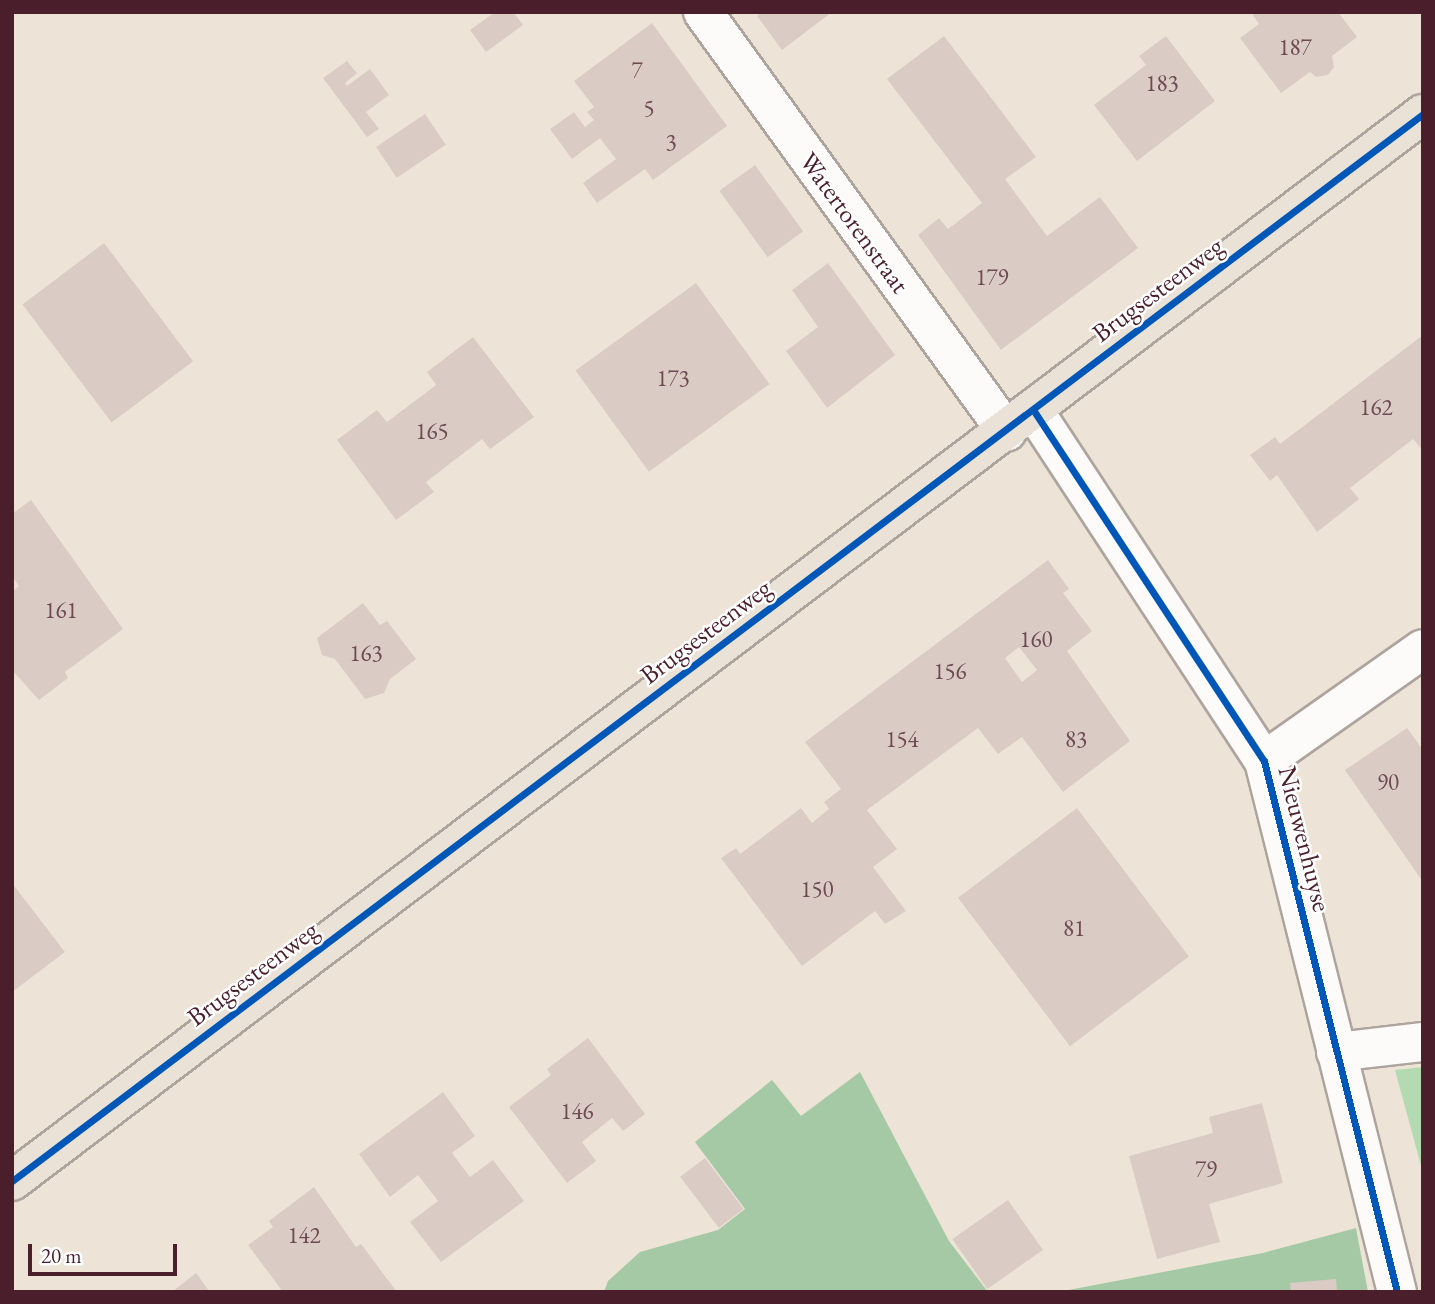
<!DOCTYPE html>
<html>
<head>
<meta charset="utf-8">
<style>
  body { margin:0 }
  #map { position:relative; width:1435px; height:1304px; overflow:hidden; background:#ede4d7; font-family:"EB Garamond",serif }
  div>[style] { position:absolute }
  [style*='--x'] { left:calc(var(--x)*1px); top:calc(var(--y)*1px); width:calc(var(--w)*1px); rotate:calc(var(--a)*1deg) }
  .green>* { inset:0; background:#b3dab0 }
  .forest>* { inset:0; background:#a5c9a4 }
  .building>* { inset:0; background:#daccc5; transform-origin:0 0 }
  .roads { filter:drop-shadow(2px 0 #aea49e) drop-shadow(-2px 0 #aea49e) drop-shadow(0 2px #aea49e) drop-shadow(0 -2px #aea49e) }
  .minor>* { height:38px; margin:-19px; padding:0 19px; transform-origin:19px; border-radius:19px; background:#fcfbf9 }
  .major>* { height:38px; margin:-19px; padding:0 19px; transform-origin:19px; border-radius:19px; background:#eae2d6 }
  .cycleway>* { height:7px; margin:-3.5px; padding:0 3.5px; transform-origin:3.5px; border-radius:3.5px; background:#0057b8 }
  span { translate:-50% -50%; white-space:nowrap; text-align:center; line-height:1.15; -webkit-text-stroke:5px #fff; paint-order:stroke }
  .number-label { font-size:23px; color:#6e4a52 }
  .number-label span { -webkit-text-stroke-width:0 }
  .street-label { font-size:26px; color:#4a1f2b }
  .frame { position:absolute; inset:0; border:14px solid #4a1f2b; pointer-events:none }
  .scale { position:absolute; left:28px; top:1244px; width:149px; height:32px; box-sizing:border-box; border:4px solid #4a1f2b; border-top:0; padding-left:9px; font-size:21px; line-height:24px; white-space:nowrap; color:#4a1f2b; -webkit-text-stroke:5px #fff; paint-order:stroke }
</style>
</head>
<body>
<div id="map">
  <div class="green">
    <div style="clip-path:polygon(1423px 1067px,1423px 1173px,1395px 1070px)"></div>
  </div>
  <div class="forest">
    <div style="clip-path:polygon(860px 1072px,949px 1241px,988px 1292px,604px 1292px,608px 1281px,640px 1252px,718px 1230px,745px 1209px,695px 1142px,772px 1080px,801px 1116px)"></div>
    <div style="clip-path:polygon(1356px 1228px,1368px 1292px,1058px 1292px,1263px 1253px)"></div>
  </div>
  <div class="building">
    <div style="clip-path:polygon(495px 12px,513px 12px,523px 25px,486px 52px,470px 30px)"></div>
    <div style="clip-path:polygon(762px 12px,832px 12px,782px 50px,757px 16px)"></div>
    <div style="clip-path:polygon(1251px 12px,1338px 12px,1357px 37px,1332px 56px,1334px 67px,1328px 75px,1316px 77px,1310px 72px,1281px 93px,1240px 38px,1259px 24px)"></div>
    <div style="clip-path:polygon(652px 23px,727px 126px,653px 180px,645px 169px,597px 203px,583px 183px,616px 159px,600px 138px,572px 159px,550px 129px,574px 112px,585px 127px,594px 120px,587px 112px,594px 107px,574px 81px)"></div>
    <div style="clip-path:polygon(944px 36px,1036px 157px,1005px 179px,1047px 236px,1100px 197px,1138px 248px,1001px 350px,918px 235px,939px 218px,948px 229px,982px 203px,887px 79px)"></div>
    <div style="clip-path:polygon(1166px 36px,1215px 101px,1137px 161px,1094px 105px,1146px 65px,1139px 56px)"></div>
    <div style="clip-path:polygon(347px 61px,357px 73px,345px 83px,347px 86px,370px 69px,389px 95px,366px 112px,379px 129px,367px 137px,323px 78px)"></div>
    <div style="left:425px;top:114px;width:37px;height:59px;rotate:56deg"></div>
    <div style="left:755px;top:165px;width:82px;height:44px;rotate:54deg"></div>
    <div style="left:104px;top:243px;width:148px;height:102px;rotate:53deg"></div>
    <div style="clip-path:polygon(828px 263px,895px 355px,827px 408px,786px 351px,818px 327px,792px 290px)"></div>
    <div style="left:696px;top:283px;width:125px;height:149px;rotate:54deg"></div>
    <div style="clip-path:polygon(1423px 335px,1423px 451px,1413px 439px,1350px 488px,1359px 499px,1317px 532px,1277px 475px,1270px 481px,1250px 455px,1275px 437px,1280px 444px)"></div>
    <div style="clip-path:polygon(473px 337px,534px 417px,490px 449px,482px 439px,426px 482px,434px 492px,396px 520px,337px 440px,377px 410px,387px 422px,436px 385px,427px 372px)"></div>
    <div style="clip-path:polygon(31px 500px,123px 629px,65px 672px,68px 678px,39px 700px,12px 670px,12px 592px,19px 586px,12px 576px,12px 514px)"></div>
    <div style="clip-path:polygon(evenodd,1048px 560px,1069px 589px,1063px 593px,1092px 631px,1067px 651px,1130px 741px,1063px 792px,1022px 737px,998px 754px,978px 728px,867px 810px,897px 849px,873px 867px,906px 911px,885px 924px,875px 911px,802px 966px,721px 858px,736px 848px,740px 854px,801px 808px,812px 823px,829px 809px,824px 802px,841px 789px,805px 742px,1048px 560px,1019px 647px,1037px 670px,1022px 682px,1005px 658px,1019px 647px)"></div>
    <div style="clip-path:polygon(363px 603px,380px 625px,387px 621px,416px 659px,390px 679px,384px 693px,365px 699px,335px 659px,322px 655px,317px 638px)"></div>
    <div style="clip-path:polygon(1407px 728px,1423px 750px,1423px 882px,1345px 770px)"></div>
    <div style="left:1077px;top:808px;width:186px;height:149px;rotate:53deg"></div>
    <div style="clip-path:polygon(12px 883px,65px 952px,12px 992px)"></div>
    <div style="clip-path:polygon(588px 1038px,645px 1114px,623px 1131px,612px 1118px,582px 1142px,596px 1161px,567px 1183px,509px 1107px,551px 1075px,547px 1069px)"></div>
    <div style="clip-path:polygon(443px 1092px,475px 1136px,452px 1153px,470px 1177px,493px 1160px,524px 1201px,441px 1262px,410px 1222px,438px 1201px,418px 1175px,390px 1197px,359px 1154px)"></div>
    <div style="clip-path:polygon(1262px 1103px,1283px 1183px,1209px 1204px,1220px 1242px,1157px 1259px,1129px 1156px,1213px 1133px,1209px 1117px)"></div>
    <div style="left:705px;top:1158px;width:64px;height:31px;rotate:53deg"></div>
    <div style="clip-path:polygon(314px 1187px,356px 1247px,361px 1244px,397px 1292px,283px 1292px,248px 1245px,273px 1227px,269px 1221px)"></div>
    <div style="left:1008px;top:1200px;width:61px;height:68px;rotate:55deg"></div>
    <div style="clip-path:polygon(196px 1273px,210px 1292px,172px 1292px)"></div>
    <div style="clip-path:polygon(1336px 1279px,1337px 1292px,1291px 1292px,1290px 1283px)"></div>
  </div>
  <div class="roads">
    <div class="minor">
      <div style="--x:703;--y:12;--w:518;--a:54.1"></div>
      <div style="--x:1034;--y:411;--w:419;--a:56.7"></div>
      <div style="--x:1264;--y:761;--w:547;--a:75.94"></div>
      <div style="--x:1264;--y:761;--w:194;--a:-35.2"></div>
      <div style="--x:1336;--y:1052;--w:88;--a:-6.6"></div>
    </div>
    <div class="major">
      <div style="--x:12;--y:1181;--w:1769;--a:-37.1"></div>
    </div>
  </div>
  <div class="cycleway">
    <div style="--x:1034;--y:411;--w:419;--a:56.7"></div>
    <div style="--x:1264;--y:761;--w:547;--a:75.94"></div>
    <div style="--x:12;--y:1181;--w:1769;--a:-37.1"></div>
  </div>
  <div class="number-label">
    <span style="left:1295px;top:47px">187</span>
    <span style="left:637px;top:70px">7</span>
    <span style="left:1162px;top:83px">183</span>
    <span style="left:649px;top:108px">5</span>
    <span style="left:671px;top:142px">3</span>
    <span style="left:992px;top:277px">179</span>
    <span style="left:673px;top:378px">173</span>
    <span style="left:1376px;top:407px">162</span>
    <span style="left:432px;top:431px">165</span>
    <span style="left:61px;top:610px">161</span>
    <span style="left:1036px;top:639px">160</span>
    <span style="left:366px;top:653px">163</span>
    <span style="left:950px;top:671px">156</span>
    <span style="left:902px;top:739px">154</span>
    <span style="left:1076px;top:739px">83</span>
    <span style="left:1388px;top:782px">90</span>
    <span style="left:817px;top:889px">150</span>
    <span style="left:1074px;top:928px">81</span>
    <span style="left:577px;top:1111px">146</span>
    <span style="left:1206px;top:1169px">79</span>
    <span style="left:304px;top:1235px">142</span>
  </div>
  <div class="street-label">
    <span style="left:854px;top:223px;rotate:54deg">Watertorenstraat</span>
    <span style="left:1158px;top:290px;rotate:-37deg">Brugsesteenweg</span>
    <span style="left:706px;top:632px;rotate:-37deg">Brugsesteenweg</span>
    <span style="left:1304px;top:839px;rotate:76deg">Nieuwenhuyse</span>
    <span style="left:253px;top:974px;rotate:-37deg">Brugsesteenweg</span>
  </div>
  <div class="frame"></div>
  <div class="scale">20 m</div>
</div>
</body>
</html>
